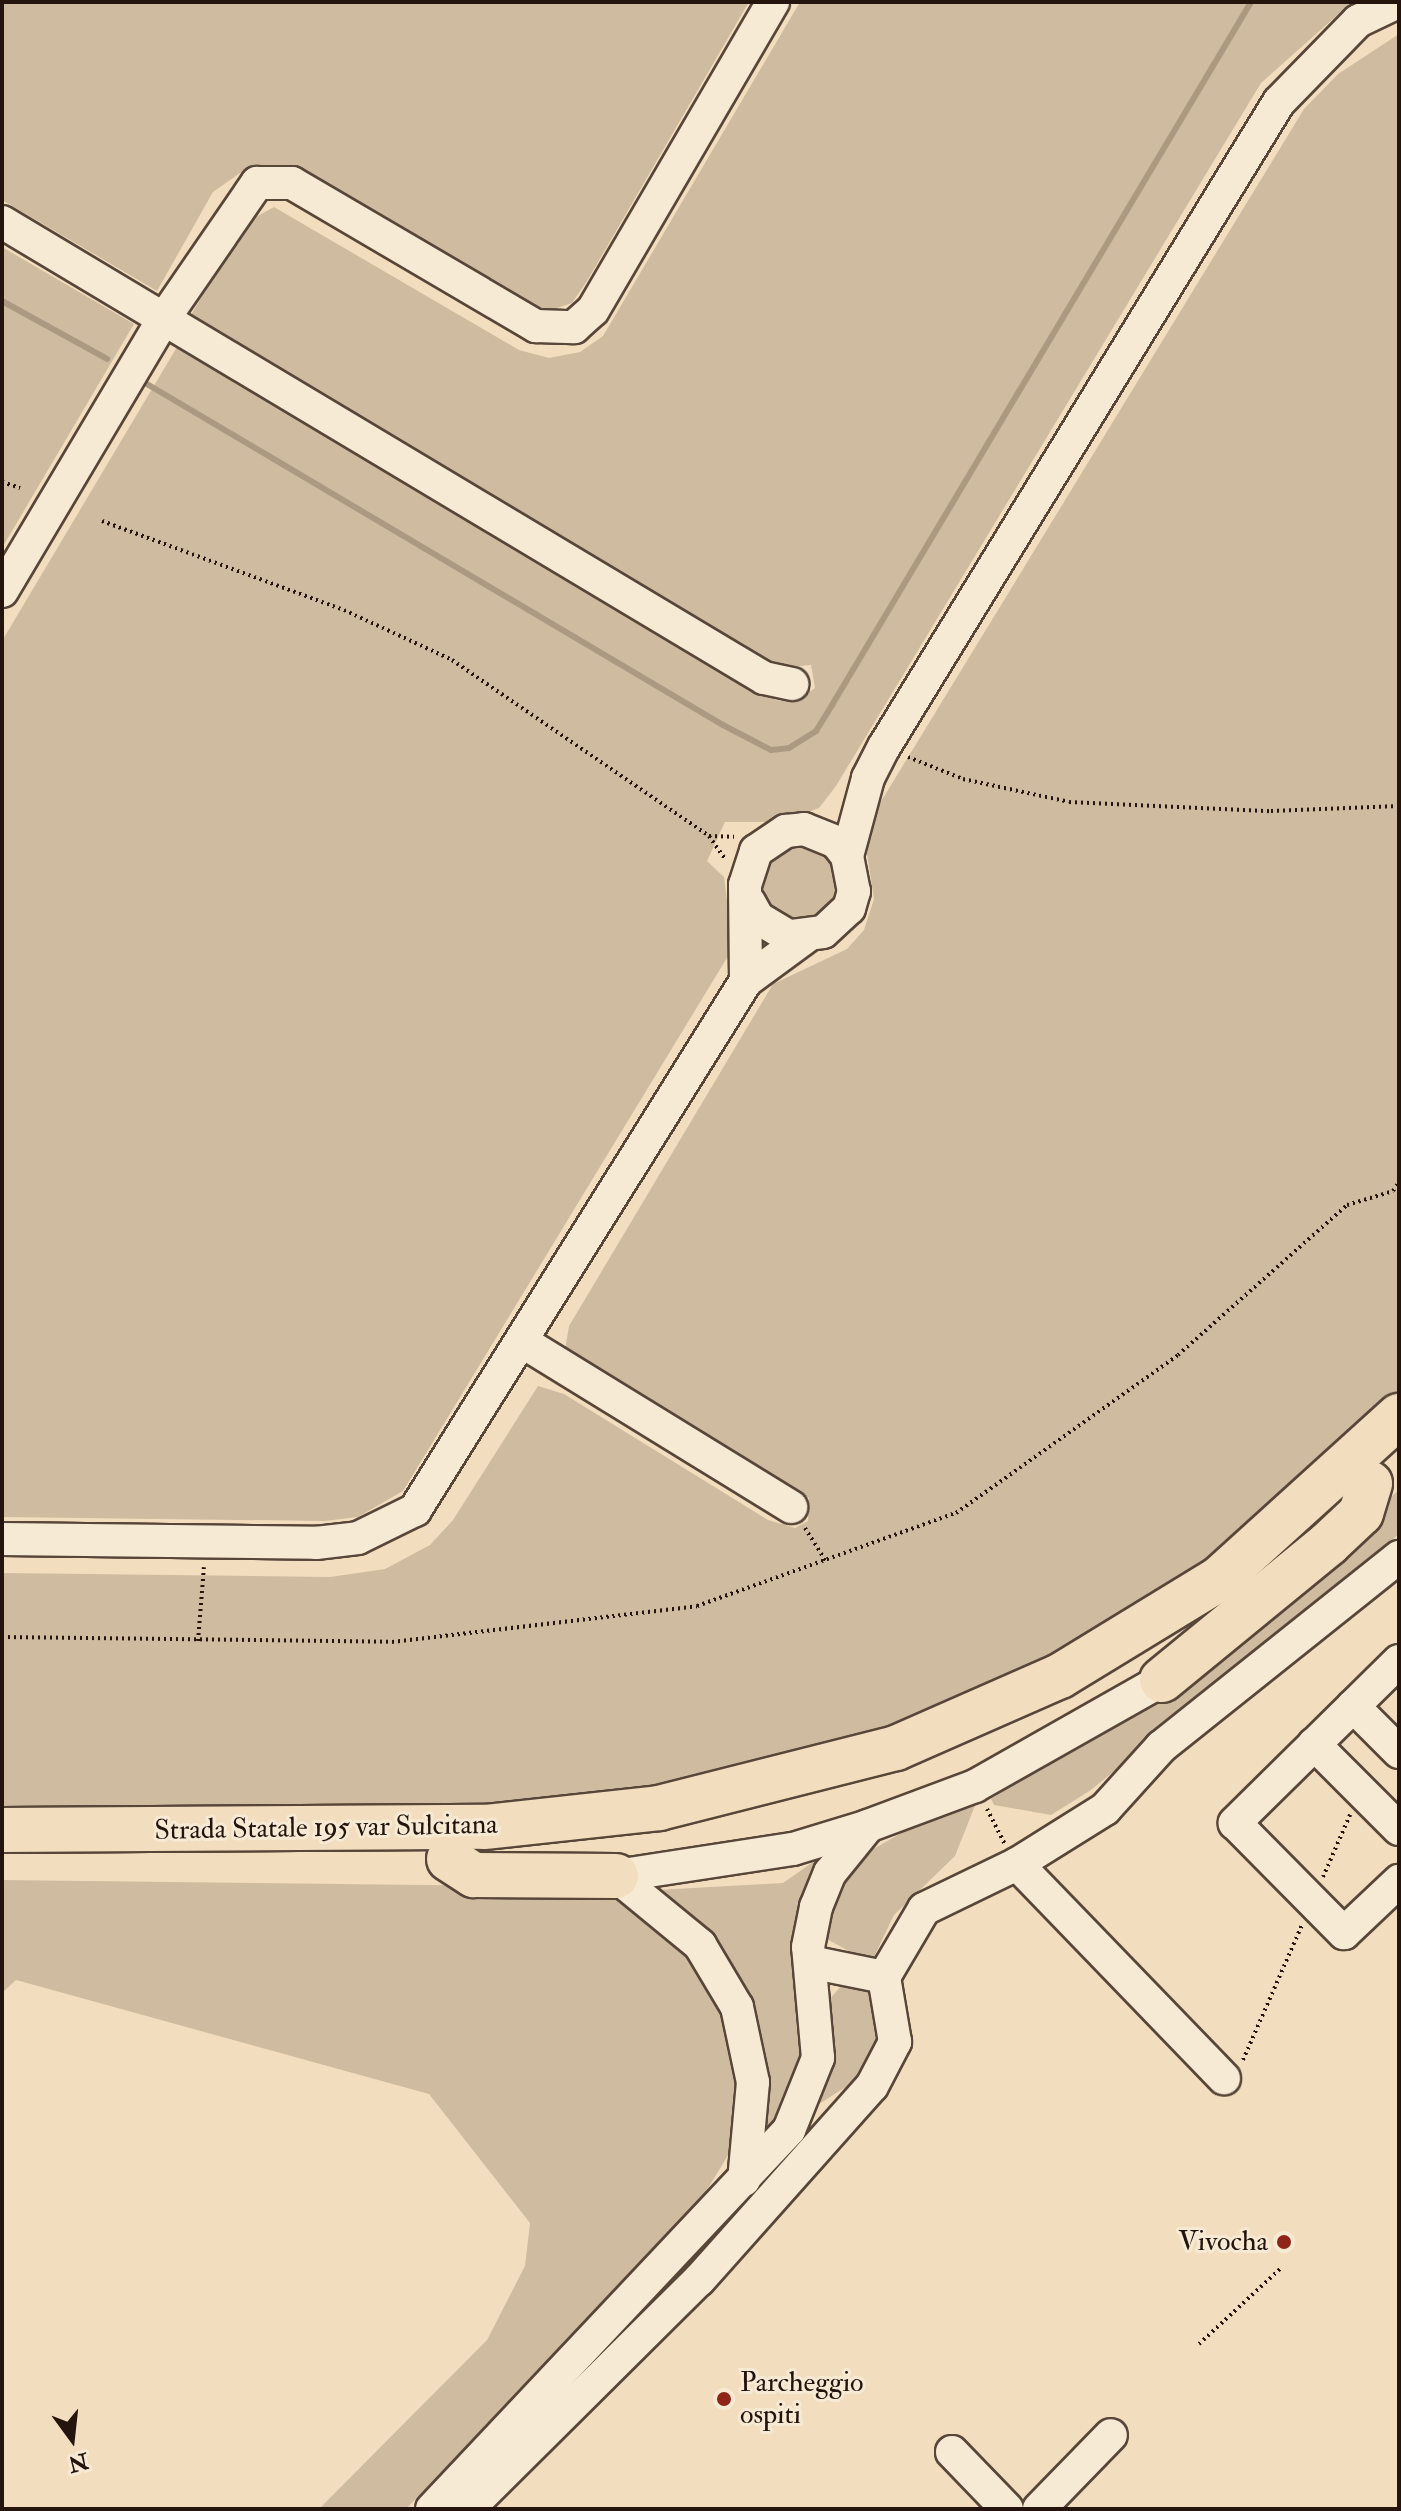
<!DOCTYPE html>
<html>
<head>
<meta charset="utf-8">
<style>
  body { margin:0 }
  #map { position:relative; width:1401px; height:2511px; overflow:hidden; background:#f2debe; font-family:"IM FELL Double Pica",serif }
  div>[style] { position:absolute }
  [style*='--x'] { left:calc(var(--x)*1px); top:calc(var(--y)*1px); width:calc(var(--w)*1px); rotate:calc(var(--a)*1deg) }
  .green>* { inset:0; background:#cfbca0 }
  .round { border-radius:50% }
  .stream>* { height:6px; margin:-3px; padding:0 3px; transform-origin:3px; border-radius:3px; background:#ac9982 }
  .path>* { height:4px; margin-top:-2px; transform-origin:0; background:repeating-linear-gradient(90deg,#25140d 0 2px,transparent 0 6px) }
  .roads { filter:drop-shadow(2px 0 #584639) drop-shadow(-2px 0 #584639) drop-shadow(0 2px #584639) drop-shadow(0 -2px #584639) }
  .minor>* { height:32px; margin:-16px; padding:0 16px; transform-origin:16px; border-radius:16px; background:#f7ead5 }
  .highway>* { height:44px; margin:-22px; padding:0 22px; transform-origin:22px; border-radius:22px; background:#f2debe }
  .dots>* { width:22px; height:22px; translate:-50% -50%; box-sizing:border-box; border:4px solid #f7ead5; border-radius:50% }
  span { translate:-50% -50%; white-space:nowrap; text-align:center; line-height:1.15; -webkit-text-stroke:6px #f7ead5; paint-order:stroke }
  .street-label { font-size:28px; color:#25140d }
  .poi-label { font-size:28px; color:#25140d }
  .right { translate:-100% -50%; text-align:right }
  .left { translate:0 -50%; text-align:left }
  .frame { position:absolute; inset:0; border:4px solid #25140d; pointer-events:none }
  .north { position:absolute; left:32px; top:2399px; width:80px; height:80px; -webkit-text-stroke:6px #f7ead5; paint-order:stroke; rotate:165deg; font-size:22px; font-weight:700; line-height:32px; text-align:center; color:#25140d }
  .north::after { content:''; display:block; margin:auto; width:28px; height:36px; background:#25140d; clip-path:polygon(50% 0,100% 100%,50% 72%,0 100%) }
</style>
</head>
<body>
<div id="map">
  <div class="green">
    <div style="clip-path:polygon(2px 2px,749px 2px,587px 281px,572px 303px,545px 312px,300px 172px,270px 165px,243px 171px,213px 192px,157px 291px,2px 200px)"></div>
    <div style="clip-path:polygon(800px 2px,1352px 2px,1261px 83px,836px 786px,819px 808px,783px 822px,725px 822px,707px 861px,724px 877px,733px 948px,403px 1491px,358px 1517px,325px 1521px,2px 1517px,2px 641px,177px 347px,776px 700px,796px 702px,815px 688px,811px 665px,782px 668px,189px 318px,247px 222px,274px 207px,519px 350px,549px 358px,580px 352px,603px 336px)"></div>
    <div style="clip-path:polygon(1399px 34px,1399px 1397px,1208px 1570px,957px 1712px,620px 1804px,2px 1822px,2px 1573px,330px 1577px,385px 1569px,430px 1545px,453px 1520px,538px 1386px,564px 1394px,768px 1520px,795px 1528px,808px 1521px,809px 1498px,565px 1350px,569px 1326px,773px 984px,847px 949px,864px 930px,874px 899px,866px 847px,877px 808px,1304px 109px,1338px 74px)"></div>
    <div style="clip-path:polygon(2px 247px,134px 324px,2px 548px)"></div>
    <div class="round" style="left:762px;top:845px;width:76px;height:76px"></div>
    <div style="clip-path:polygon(1399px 1490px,1399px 1533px,1377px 1557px,1091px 1790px,1051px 1815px,994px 1805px,991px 1799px,1165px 1691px)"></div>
    <div style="clip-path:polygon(976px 1803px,955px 1856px,894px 1915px,871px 1963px,823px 1937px,834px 1887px,866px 1853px,923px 1821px)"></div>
    <div style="clip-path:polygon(813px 1862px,820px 1868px,807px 2072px,762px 2144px,759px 2052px,657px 1890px,783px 1883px)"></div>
    <div style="clip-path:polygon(2px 1880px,589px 1887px,637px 1905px,705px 1967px,739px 2050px,730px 2152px,702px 2198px,406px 2509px,319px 2509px,487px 2340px,525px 2266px,530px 2223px,429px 2094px,16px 1980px,2px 1993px)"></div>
    <div style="clip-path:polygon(842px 1985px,864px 1985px,876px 1999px,883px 2041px,863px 2076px,819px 2104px,828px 2054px,827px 2002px)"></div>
  </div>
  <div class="stream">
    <div style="--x:2;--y:301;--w:120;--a:28.9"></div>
    <div style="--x:147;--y:384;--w:669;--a:30.63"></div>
    <div style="--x:723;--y:725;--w:54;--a:27.5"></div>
    <div style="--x:771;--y:750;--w:18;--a:-6"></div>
    <div style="--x:789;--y:748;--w:32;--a:-32"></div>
    <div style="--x:816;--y:731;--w:31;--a:-58"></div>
    <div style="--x:832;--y:705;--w:818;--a:-59.2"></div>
  </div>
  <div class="path">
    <div style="--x:2;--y:482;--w:19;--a:18"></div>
    <div style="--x:102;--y:521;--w:258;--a:20.2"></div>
    <div style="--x:344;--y:610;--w:119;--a:24.8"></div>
    <div style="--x:452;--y:660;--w:311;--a:34.4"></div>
    <div style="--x:709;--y:836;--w:29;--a:55"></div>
    <div style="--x:908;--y:757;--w:59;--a:21.8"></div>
    <div style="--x:963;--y:779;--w:108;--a:12.2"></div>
    <div style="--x:1069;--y:802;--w:202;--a:2.6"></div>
    <div style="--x:1271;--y:811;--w:128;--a:-2.2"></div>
    <div style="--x:709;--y:836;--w:25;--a:2"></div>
    <div style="--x:805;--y:1528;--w:41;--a:57.8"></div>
    <div style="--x:2;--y:1637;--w:390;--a:0.7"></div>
    <div style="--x:392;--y:1642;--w:307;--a:-6.7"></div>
    <div style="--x:697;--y:1606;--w:275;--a:-19.8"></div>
    <div style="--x:956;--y:1513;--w:272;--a:-35.4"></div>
    <div style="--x:1178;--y:1355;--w:226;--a:-41.6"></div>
    <div style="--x:1347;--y:1205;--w:48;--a:-16.9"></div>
    <div style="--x:1393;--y:1191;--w:11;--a:-56"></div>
    <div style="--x:198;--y:1641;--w:74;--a:-85.4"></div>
    <div style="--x:987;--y:1809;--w:39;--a:63"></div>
    <div style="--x:1323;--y:1877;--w:68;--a:-66.5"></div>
    <div style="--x:1243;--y:2060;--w:147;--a:-66.4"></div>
    <div style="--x:1199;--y:2344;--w:112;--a:-42.8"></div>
  </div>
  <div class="roads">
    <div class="minor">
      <div style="--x:2;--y:222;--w:888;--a:30.9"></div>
      <div style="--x:764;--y:678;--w:29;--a:12"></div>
      <div style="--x:2;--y:591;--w:319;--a:-59.3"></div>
      <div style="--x:165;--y:317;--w:163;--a:-55.5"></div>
      <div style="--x:257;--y:183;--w:35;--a:0"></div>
      <div style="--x:292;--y:183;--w:283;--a:30.4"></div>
      <div style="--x:536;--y:326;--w:38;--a:2"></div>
      <div style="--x:574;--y:327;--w:25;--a:-42"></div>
      <div style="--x:593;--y:310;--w:357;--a:-59.7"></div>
      <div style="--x:847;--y:856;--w:81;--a:-74.9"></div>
      <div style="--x:868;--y:778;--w:35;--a:-63"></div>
      <div style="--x:884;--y:747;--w:756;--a:-58.52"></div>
      <div style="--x:1279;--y:102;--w:113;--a:-45.7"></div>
      <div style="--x:1358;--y:21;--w:44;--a:-25.4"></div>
      <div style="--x:746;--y:981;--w:96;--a:-90.6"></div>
      <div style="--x:745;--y:885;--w:36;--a:-72"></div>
      <div style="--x:756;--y:851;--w:36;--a:-34"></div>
      <div style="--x:786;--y:831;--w:18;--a:-6"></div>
      <div style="--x:804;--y:829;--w:35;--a:22"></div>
      <div style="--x:836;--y:842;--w:18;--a:52"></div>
      <div style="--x:847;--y:856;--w:36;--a:79"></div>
      <div style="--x:854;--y:891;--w:18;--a:106"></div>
      <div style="--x:849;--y:908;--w:35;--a:137"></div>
      <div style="--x:823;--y:932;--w:35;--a:173"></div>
      <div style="--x:788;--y:936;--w:35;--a:-149"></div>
      <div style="--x:758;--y:918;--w:18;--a:-119"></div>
      <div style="--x:523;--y:1342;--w:315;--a:31.6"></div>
      <div style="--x:2;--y:1539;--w:314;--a:0.7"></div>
      <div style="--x:316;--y:1543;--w:42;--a:-6.8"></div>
      <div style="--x:358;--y:1538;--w:64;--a:-26.2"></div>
      <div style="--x:415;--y:1510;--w:624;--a:-57.97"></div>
      <div style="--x:746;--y:981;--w:74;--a:-36.3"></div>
      <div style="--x:1399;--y:1661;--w:231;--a:135.4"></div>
      <div style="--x:1235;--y:1823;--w:155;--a:45.3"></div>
      <div style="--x:1344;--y:1933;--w:76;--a:-43.4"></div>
      <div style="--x:1353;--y:1706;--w:65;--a:45"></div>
      <div style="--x:1314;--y:1744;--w:120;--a:45"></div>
      <div style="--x:1017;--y:1864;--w:298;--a:46"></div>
      <div style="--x:616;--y:1876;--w:179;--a:-8.7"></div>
      <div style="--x:793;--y:1849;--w:78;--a:-17"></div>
      <div style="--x:868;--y:1826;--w:114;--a:-20.5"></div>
      <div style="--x:975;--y:1786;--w:215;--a:-29.5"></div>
      <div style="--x:616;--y:1876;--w:109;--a:39.4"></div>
      <div style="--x:700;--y:1945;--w:72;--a:59.2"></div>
      <div style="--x:737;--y:2007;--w:77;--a:78"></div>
      <div style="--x:753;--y:2082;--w:98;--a:95.2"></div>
      <div style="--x:810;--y:1962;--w:76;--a:11.5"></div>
      <div style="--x:952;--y:2452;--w:79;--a:46"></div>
      <div style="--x:432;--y:2509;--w:521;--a:-46.71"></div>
      <div style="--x:789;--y:2130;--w:78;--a:-68.1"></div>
      <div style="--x:818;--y:2058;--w:111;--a:-95.1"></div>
      <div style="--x:808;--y:1947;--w:41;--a:-78.7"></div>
      <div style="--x:816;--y:1907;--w:37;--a:-68"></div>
      <div style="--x:830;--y:1873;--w:60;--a:-51"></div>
      <div style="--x:468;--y:2509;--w:325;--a:-44.8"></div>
      <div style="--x:699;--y:2280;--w:260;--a:-48.3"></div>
      <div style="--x:872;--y:2086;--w:50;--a:-62.4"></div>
      <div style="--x:895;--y:2042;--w:66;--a:-99.6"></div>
      <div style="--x:884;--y:1977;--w:79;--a:-59.5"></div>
      <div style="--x:924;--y:1909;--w:103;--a:-25.8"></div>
      <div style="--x:1017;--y:1864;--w:104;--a:-32"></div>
      <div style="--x:1105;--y:1809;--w:84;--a:-47.9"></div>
      <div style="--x:1161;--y:1747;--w:305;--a:-38.6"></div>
      <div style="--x:1039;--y:2509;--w:103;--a:-45.8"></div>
    </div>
    <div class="highway">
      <div style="--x:1162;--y:1680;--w:215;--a:-39.3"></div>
      <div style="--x:1328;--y:1544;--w:45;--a:-43.2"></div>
      <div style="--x:1361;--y:1513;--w:31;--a:-73"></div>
      <div style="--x:2;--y:1830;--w:483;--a:-0.4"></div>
      <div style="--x:485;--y:1827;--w:175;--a:-6.2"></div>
      <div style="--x:659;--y:1808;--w:244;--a:-14.2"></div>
      <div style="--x:896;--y:1748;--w:179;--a:-23.7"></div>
      <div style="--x:1060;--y:1676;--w:186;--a:-31.4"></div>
      <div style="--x:1219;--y:1579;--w:243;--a:-42.2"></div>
      <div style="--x:449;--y:1859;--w:30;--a:33"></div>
      <div style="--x:474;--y:1875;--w:142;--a:0.4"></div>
    </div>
  </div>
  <div class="dots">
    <div style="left:1284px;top:2242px;background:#8f2418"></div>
    <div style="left:724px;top:2399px;background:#8f2418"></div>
  </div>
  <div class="street-label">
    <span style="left:326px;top:1828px;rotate:-1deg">Strada Statale 195 var Sulcitana</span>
  </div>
  <div class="poi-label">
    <span class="right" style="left:1268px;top:2242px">Vivocha</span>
    <span class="left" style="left:740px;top:2399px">Parcheggio<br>ospiti</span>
  </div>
  <div class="frame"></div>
  <div class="north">N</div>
</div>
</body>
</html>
